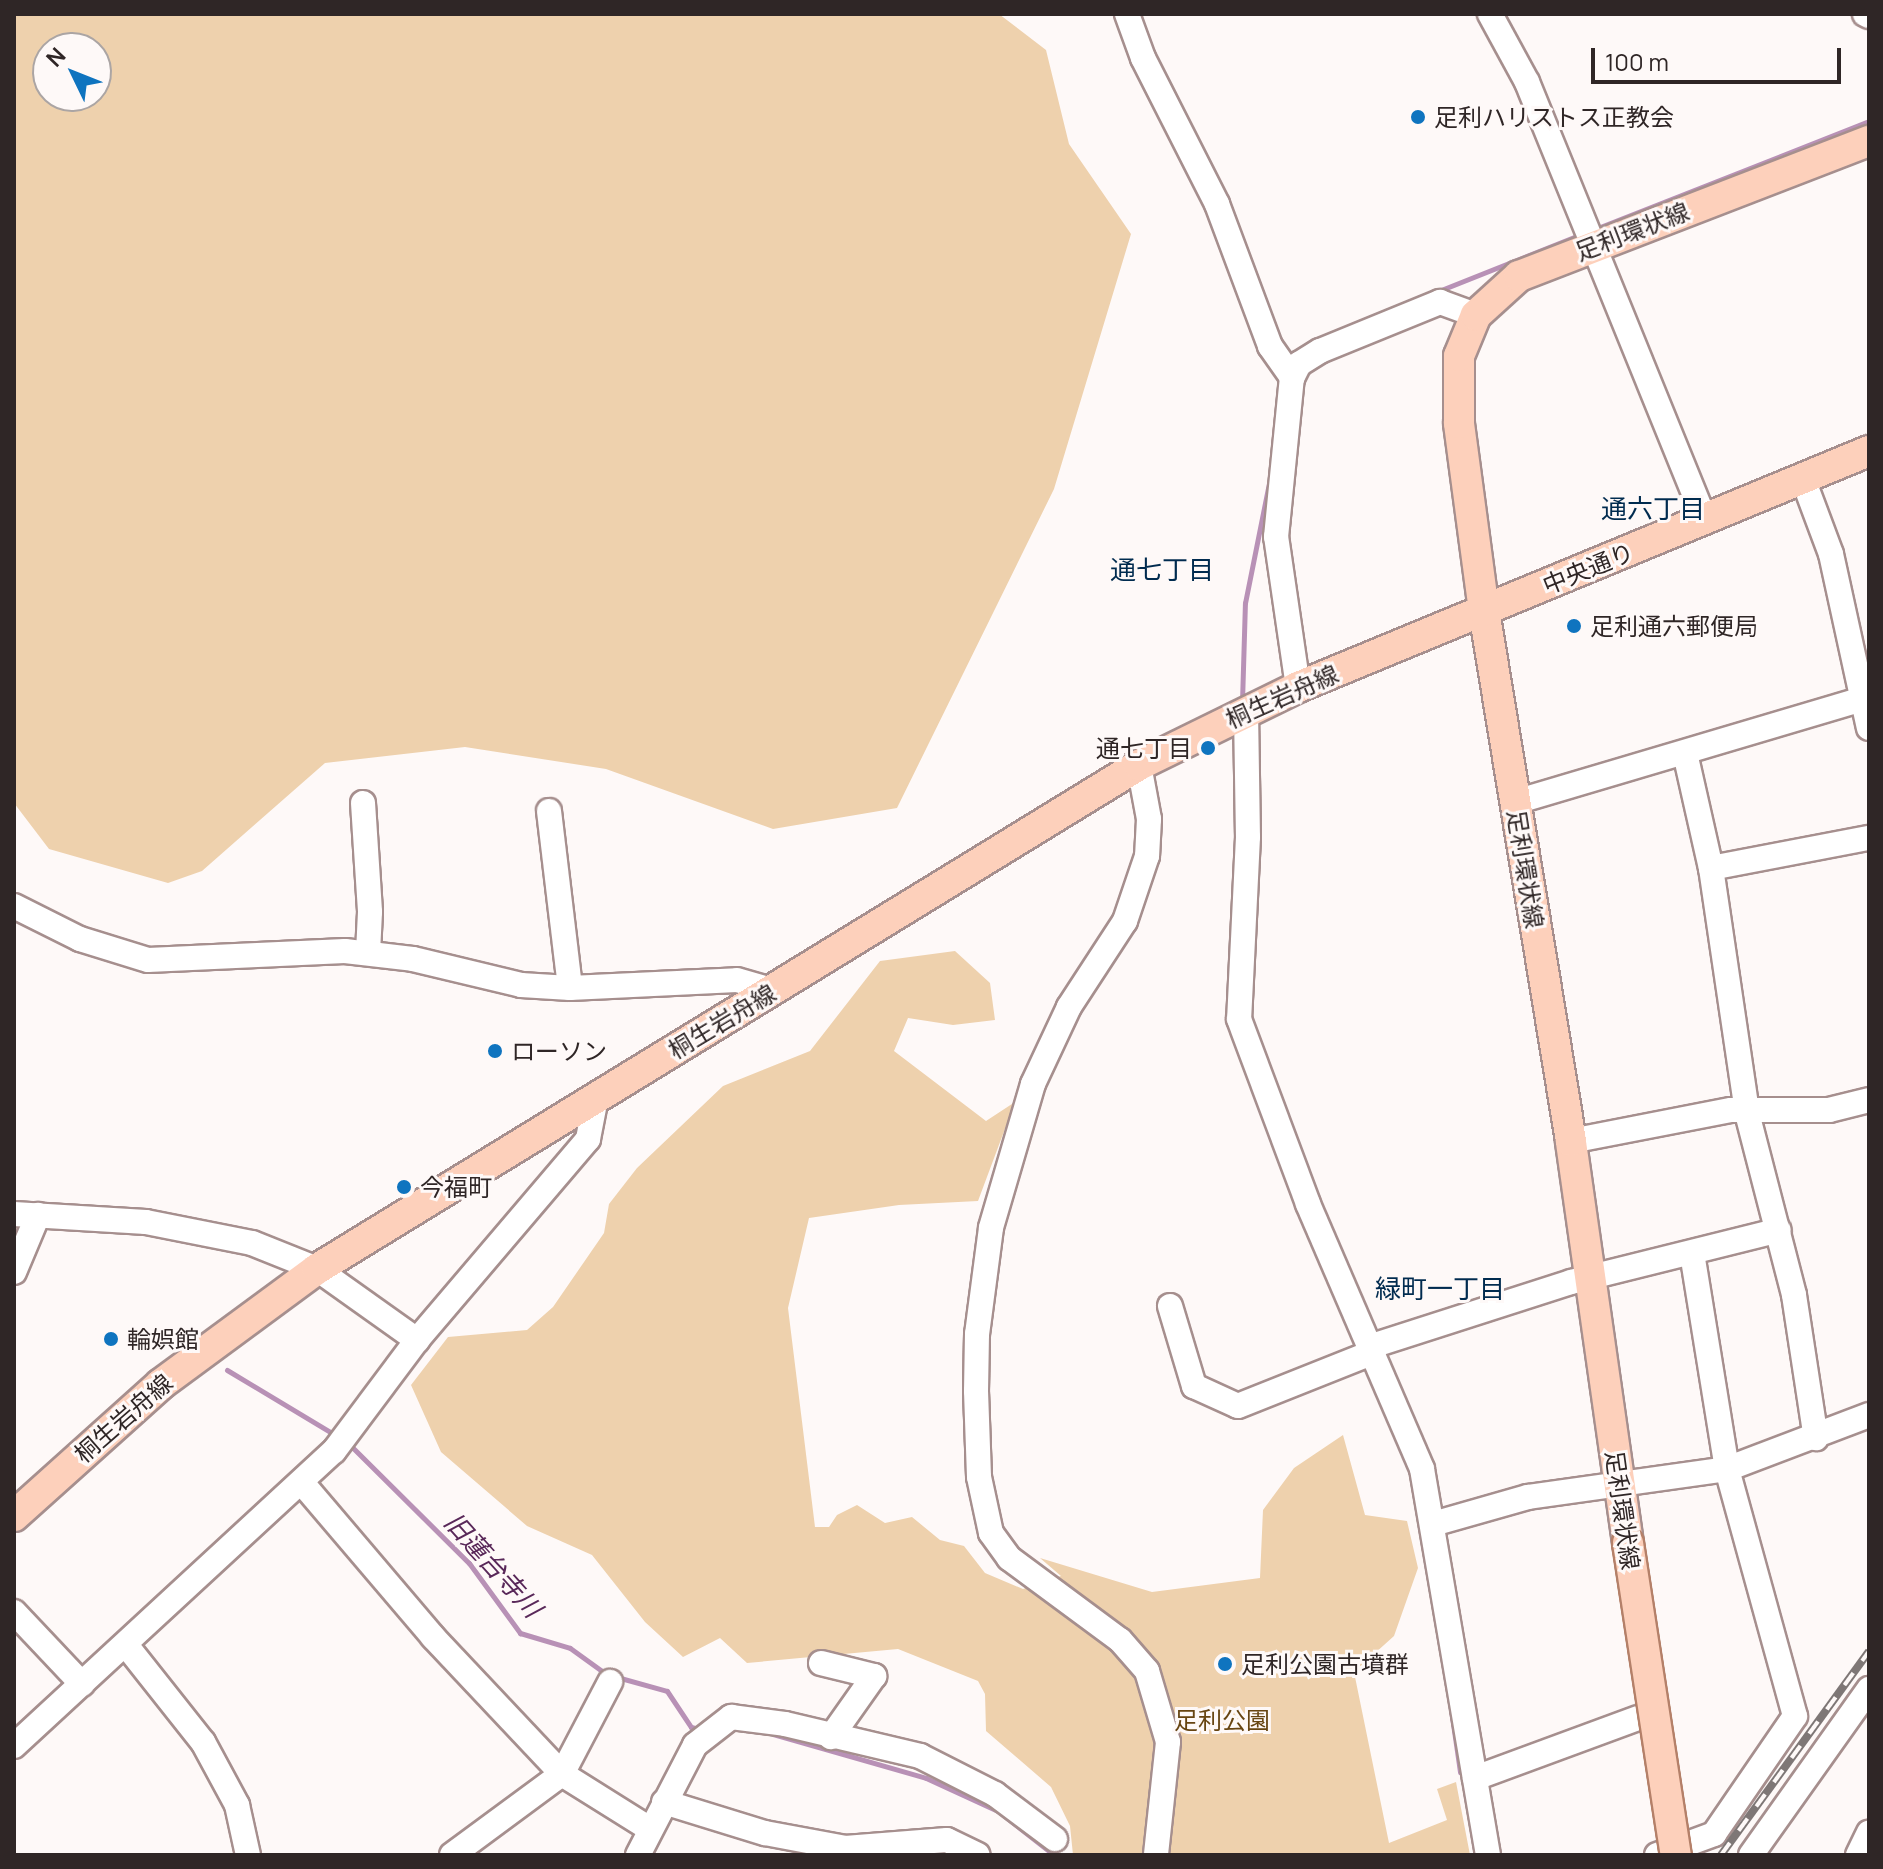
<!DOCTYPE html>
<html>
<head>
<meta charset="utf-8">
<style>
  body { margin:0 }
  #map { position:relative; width:1883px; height:1869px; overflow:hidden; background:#fef9f8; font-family:Manrope,"Noto Sans JP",sans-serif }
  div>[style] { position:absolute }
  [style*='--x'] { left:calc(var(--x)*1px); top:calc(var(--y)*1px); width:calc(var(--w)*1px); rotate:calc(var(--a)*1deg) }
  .green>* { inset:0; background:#eed1ad }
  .stream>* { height:5px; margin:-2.5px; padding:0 2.5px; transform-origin:2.5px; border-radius:2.5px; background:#b891b6 }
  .roads { filter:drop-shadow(2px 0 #a68f8e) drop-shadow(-2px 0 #a68f8e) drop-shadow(0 2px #a68f8e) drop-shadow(0 -2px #a68f8e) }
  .minor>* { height:24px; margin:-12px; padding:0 12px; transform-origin:12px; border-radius:12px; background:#fff }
  .major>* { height:30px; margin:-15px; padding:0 15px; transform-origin:15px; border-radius:15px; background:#fdd0bb }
  .rail>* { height:8px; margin-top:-4px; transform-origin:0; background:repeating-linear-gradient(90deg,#fef9f8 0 15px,#7e7776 0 30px); box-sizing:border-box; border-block:2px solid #7e7776 }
  .bridges { filter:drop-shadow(2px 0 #b48069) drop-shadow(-2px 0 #b48069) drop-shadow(0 2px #b48069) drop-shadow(0 -2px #b48069) }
  .major-bridge>* { height:30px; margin:-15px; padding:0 15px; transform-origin:15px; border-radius:15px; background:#fdd0bb }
  .dots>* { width:22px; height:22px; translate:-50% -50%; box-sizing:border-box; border:4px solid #fef9f8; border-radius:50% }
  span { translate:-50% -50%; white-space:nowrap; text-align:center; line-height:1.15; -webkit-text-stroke:6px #fef9f8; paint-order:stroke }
  .poi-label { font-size:24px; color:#2f2626 }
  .left { translate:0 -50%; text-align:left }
  .right { translate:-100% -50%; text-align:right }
  .street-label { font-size:24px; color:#2f2626 }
  .park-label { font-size:24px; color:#674512 }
  .neighbourhood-label { font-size:26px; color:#002b4f }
  .water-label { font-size:26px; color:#592859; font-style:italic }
  .frame { position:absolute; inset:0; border:16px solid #2f2626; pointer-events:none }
  .north { position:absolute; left:32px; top:32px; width:80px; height:80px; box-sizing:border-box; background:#fef9f8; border:2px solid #aba5a4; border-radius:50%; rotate:313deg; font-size:22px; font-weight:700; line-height:32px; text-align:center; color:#2f2626 }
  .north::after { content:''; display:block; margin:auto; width:28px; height:36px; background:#0f74bf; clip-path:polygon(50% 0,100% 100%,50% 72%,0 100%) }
  .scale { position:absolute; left:1591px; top:48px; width:250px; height:36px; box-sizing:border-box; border:4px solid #2f2626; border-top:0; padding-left:10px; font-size:24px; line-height:28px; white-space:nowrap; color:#2f2626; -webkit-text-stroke:6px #fef9f8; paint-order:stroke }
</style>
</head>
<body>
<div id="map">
  <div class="green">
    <div style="clip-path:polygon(evenodd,14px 14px,999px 14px,1046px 50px,1069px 144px,1131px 234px,1054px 489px,897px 808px,773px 829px,606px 769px,465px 747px,325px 763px,202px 871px,168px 883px,49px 849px,14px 803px,14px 14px,48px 48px,96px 48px,96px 96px,48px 96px,48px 48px)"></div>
    <div style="clip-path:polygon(955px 951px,990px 983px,995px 1020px,953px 1025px,908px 1018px,894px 1051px,986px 1121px,1015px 1102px,978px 1201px,899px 1205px,809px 1218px,788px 1308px,815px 1527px,829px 1527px,837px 1515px,857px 1505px,885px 1523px,912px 1517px,940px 1540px,964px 1546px,985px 1573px,1023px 1589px,1061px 1576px,1040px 1558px,1152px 1592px,1260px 1578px,1263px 1510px,1294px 1468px,1343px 1435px,1365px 1515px,1407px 1521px,1418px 1568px,1394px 1636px,1354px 1672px,1389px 1843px,1447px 1820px,1437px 1789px,1456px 1782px,1470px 1855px,1073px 1855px,1070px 1826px,1051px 1787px,986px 1731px,985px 1694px,978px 1681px,898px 1649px,747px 1663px,720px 1638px,683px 1657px,645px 1622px,592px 1555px,527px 1526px,441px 1452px,411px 1385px,448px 1337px,527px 1330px,553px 1307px,604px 1233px,609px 1204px,637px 1168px,723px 1086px,810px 1051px,880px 961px)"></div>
  </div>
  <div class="stream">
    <div style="--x:1595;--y:229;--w:295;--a:-21.5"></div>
    <div style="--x:1323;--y:337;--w:279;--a:-21.7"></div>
    <div style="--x:1242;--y:702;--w:99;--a:-88.3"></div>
    <div style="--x:1245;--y:603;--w:122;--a:-78.7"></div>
    <div style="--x:227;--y:1370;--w:126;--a:31"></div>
    <div style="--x:347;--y:1442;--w:172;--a:44.8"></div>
    <div style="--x:469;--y:1563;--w:87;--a:53.9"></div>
    <div style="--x:520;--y:1633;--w:52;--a:16.7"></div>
    <div style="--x:570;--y:1648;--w:44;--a:35.8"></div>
    <div style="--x:606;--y:1674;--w:63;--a:15.6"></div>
    <div style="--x:667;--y:1691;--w:43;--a:56.3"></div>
    <div style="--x:691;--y:1727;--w:12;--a:14"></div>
    <div style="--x:1451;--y:1710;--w:63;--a:81.7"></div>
    <div style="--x:773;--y:1734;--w:159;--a:16"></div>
    <div style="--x:926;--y:1778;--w:79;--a:24.6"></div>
    <div style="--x:998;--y:1811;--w:71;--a:38.2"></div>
  </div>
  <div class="roads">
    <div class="minor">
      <div style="--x:1127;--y:14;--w:47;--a:70"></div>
      <div style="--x:1143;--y:58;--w:164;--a:63.1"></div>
      <div style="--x:1217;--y:204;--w:152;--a:69.5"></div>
      <div style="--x:1270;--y:346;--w:39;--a:55"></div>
      <div style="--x:1490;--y:14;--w:77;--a:61.4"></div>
      <div style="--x:1527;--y:82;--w:473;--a:67.9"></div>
      <div style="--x:1865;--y:14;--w:4;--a:27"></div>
      <div style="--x:1803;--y:479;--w:80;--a:69.5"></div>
      <div style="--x:1831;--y:554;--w:178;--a:77.7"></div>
      <div style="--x:1298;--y:687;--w:152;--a:-98.3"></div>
      <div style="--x:1276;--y:537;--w:160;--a:-84.3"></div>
      <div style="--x:1292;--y:378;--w:16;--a:-63"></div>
      <div style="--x:1299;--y:364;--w:25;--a:-32"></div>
      <div style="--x:1320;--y:351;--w:130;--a:-22.2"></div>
      <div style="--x:1440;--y:302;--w:38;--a:20"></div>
      <div style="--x:1246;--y:711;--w:126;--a:89.1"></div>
      <div style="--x:1248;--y:837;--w:182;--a:92.8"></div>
      <div style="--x:1239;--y:1019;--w:197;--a:69.5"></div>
      <div style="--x:1308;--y:1204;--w:288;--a:66.7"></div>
      <div style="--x:1422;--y:1469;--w:392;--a:80.3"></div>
      <div style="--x:1685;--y:753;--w:118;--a:77.3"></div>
      <div style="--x:1711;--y:868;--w:248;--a:81.6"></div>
      <div style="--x:1747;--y:1113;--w:188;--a:75.5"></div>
      <div style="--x:1794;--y:1295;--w:145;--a:81.3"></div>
      <div style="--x:1139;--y:765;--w:55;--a:79.5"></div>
      <div style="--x:1149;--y:819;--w:37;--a:93"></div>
      <div style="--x:1147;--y:856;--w:69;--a:108.7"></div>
      <div style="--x:1125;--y:921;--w:103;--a:123.1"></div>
      <div style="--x:1069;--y:1007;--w:85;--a:115.1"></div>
      <div style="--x:1033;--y:1084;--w:150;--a:106.3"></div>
      <div style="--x:991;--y:1228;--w:107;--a:97.5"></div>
      <div style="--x:977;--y:1334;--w:57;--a:91"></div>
      <div style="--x:976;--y:1391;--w:86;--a:88"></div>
      <div style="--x:979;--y:1477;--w:57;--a:77.9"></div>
      <div style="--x:991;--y:1533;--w:31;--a:54"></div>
      <div style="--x:1009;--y:1558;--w:138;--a:36.5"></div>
      <div style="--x:1120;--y:1640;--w:41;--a:48.9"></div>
      <div style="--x:1147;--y:1671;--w:74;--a:73.5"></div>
      <div style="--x:1168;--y:1742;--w:114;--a:96.1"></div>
      <div style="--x:1515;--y:802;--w:369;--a:-16.5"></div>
      <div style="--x:363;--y:803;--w:109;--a:86.3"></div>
      <div style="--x:370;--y:912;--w:41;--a:92.8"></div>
      <div style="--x:549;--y:811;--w:178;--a:83.2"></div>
      <div style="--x:1711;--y:868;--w:161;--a:-10.8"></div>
      <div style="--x:14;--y:906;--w:74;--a:26.6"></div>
      <div style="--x:80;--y:939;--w:71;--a:17.2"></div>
      <div style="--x:148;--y:960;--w:197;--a:-2.6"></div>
      <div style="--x:345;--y:951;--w:68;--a:6.7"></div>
      <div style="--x:413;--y:959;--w:111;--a:13.5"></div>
      <div style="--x:521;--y:985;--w:49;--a:3.5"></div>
      <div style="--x:570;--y:988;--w:167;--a:-2.7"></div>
      <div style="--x:737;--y:980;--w:36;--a:16"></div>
      <div style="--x:1571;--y:1141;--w:163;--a:-11"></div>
      <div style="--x:1731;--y:1110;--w:98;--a:0"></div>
      <div style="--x:1829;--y:1110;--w:41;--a:-14"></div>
      <div style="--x:14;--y:1214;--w:132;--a:3.5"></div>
      <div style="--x:146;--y:1222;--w:108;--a:11.2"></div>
      <div style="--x:252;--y:1243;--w:70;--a:21.8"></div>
      <div style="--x:317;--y:1269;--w:123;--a:35.4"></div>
      <div style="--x:14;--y:1272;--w:62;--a:-67.2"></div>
      <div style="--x:1170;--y:1306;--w:84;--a:73.3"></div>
      <div style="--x:1194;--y:1386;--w:48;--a:24.4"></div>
      <div style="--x:1238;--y:1406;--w:146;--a:-21.7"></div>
      <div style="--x:1372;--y:1346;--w:209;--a:-17.8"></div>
      <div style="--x:1571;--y:1282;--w:214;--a:-14"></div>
      <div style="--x:303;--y:1484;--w:201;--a:49.6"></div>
      <div style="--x:433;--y:1637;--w:188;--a:46.7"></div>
      <div style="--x:562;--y:1774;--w:102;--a:32.1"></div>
      <div style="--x:1433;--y:1524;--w:99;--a:-15.9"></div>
      <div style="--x:1528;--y:1497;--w:201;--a:-8"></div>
      <div style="--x:1727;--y:1469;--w:152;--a:-20.8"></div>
      <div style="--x:14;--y:1612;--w:99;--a:46.6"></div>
      <div style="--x:126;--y:1645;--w:124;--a:51.6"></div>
      <div style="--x:203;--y:1742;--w:72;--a:61.6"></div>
      <div style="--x:237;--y:1805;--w:51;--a:77.6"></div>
      <div style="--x:821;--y:1663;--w:55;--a:13.8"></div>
      <div style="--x:874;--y:1676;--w:75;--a:125.2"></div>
      <div style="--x:14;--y:1746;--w:435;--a:-42.7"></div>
      <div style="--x:334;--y:1451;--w:139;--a:-53.2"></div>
      <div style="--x:417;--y:1340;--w:264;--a:-49.6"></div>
      <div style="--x:588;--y:1139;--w:42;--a:-79"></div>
      <div style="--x:1475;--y:1778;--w:174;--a:-20.2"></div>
      <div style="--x:664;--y:1802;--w:106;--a:17.1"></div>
      <div style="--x:765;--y:1833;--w:81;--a:10.6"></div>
      <div style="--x:845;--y:1848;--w:102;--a:-4.5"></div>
      <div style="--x:947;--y:1840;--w:34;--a:26"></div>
      <div style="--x:452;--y:1855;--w:137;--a:-36.4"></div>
      <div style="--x:562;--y:1774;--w:104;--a:-62.4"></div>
      <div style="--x:638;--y:1855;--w:124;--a:-62.6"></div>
      <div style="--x:695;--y:1745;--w:46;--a:-37.9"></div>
      <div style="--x:731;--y:1717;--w:54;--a:7.4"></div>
      <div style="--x:785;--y:1724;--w:139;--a:13.3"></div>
      <div style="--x:920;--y:1756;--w:84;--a:26.9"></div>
      <div style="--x:995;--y:1794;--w:75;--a:36.9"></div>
      <div style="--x:1657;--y:1855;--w:61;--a:-20.2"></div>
      <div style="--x:1714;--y:1834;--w:143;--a:-55.5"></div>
      <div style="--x:1795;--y:1716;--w:256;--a:-105.4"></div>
      <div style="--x:1727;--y:1469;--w:219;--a:-99.2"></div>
      <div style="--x:1751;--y:1855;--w:204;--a:-54.6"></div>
      <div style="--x:1858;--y:1855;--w:25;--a:-64"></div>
    </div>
    <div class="major">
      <div style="--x:14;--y:1516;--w:198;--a:-41.9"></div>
      <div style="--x:161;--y:1384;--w:194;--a:-36.4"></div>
      <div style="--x:317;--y:1269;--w:964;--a:-31.51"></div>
      <div style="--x:1139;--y:765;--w:177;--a:-26.1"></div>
      <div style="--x:1298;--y:687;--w:618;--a:-22.46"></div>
      <div style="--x:1628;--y:1543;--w:406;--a:-98.1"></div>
      <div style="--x:1571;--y:1141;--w:537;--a:-99.32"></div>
      <div style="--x:1484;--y:611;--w:190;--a:-97.6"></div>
      <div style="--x:1459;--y:423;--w:67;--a:-90"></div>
      <div style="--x:1459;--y:356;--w:44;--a:-67.5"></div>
      <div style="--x:1476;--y:315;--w:58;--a:-42.2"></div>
      <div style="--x:1519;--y:276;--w:375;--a:-21.1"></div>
    </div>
  </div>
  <div class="rail">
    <div style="--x:1721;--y:1855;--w:252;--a:-54"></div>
  </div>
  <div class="bridges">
    <div class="major-bridge">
      <div style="--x:1628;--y:1543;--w:316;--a:81.3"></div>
    </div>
  </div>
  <div class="dots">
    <div style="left:1418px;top:117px;background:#0f74bf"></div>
    <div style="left:1574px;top:626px;background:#0f74bf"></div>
    <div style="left:1208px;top:748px;background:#0f74bf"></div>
    <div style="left:495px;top:1051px;background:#0f74bf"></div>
    <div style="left:404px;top:1187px;background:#0f74bf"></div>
    <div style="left:111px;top:1339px;background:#0f74bf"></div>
    <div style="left:1225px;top:1664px;background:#0f74bf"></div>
  </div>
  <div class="poi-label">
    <span class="left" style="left:1434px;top:117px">足利ハリストス正教会</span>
    <span class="left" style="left:1590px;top:626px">足利通六郵便局</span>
    <span class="right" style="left:1192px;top:748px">通七丁目</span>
    <span class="left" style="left:511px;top:1051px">ローソン</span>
    <span class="left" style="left:420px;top:1187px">今福町</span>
    <span class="left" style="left:127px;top:1339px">輪娯館</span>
    <span class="left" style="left:1241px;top:1664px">足利公園古墳群</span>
  </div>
  <div class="street-label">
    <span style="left:1632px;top:231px;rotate:-21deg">足利環状線</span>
    <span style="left:1588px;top:568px;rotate:-22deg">中央通り</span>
    <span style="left:1282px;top:696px;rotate:-24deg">桐生岩舟線</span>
    <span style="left:1526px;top:869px;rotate:81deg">足利環状線</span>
    <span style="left:722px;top:1021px;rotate:-31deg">桐生岩舟線</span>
    <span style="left:123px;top:1418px;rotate:-41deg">桐生岩舟線</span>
    <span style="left:1623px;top:1510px;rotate:82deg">足利環状線</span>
  </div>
  <div class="park-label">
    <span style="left:1222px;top:1720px">足利公園</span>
  </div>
  <div class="neighbourhood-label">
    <span style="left:1653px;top:509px">通六丁目</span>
    <span style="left:1162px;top:570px">通七丁目</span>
    <span style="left:1440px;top:1289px">緑町一丁目</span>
  </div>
  <div class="water-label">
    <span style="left:493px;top:1565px;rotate:48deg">旧蓮台寺川</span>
  </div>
  <div class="frame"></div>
  <div class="north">N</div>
  <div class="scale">100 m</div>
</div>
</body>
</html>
